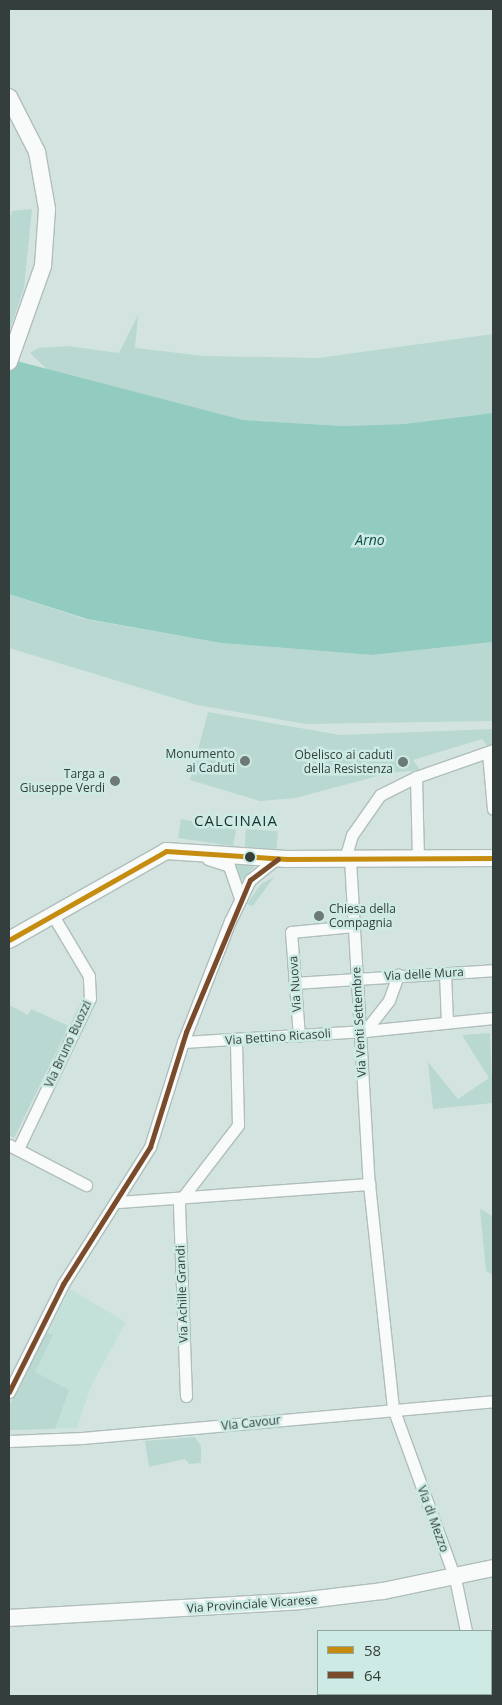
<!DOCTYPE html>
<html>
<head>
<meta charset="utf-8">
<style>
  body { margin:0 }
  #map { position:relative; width:502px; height:1705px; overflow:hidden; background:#d3e4e0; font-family:"Open Sans",sans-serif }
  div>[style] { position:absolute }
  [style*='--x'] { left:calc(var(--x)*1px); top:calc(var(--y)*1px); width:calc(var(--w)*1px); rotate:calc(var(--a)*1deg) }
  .built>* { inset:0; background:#c3e0d9 }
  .green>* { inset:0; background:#b8d8d1; transform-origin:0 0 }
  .water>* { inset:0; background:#92ccc0 }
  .roads { filter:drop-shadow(1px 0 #b0bebb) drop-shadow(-1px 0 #b0bebb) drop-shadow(0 1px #b0bebb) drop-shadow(0 -1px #b0bebb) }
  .street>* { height:11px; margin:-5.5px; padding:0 5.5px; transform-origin:5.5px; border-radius:5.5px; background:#f8fbfa }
  .secondary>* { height:16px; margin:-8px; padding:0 8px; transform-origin:8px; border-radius:8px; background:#f8fbfa }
  .bus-1>* { height:5px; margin:-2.5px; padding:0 2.5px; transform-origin:2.5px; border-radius:2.5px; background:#c68c0f }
  .bus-2>* { height:5px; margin:-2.5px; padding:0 2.5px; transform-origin:2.5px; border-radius:2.5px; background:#7a4b2a }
  .dots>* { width:14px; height:14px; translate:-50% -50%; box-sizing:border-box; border:2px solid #cdeae4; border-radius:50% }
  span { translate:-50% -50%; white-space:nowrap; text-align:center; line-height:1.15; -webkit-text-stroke:5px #cdeae4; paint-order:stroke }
  .poi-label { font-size:12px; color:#343f3d }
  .right { translate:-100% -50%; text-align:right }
  .left { translate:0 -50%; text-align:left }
  .street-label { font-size:12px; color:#343f3d }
  .water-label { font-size:14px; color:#0e5047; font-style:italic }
  .quarter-label { font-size:15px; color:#1a322e; letter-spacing:1px }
  .frame { position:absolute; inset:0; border:10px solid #343f3d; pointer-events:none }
  .legend { position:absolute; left:317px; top:1630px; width:175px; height:65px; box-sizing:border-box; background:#cdeae4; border:1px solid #90a6a1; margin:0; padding:6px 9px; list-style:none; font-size:15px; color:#343f3d }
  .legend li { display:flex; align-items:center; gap:10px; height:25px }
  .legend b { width:25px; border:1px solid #90a6a1 }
</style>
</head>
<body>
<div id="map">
  <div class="built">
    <div style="clip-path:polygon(70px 1289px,126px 1322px,92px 1384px,77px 1428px,9px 1430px,10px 1404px)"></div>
  </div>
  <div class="green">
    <div style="clip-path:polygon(32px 209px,24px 288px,9px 332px,9px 219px,12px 211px)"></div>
    <div style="clip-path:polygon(138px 315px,135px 348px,205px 356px,318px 358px,493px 334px,493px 413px,404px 424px,343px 426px,243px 420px,50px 372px,30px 353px,39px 348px,67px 346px,119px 353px)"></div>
    <div style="clip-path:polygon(9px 594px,84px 619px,221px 643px,372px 655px,493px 642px,493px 721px,306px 724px,197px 705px,9px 648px)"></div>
    <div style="clip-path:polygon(208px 712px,340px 735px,493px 729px,493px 743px,487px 746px,482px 739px,413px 760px,420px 770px,389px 773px,295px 798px,260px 801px,190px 780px)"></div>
    <div style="clip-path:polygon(181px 819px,236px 830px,233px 846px,178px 838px)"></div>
    <div style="left:246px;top:829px;width:32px;height:18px;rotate:4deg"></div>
    <div style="clip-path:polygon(230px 863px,258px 863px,241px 881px)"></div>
    <div style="clip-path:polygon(274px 877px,253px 906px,247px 904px,261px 884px)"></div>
    <div style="clip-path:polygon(9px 1005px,28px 1015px,31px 1009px,69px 1026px,14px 1138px,9px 1135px)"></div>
    <div style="clip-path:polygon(490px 1033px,493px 1103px,433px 1109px,428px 1062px,458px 1099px,489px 1078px,462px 1035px)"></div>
    <div style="clip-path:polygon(480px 1209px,493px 1216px,493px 1275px,486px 1271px)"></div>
    <div style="clip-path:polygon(46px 1332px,53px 1335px,35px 1372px,69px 1390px,55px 1429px,9px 1430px,10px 1404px)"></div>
    <div style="clip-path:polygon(195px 1437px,201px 1446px,201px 1463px,189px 1464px,185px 1459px,149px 1467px,145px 1441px)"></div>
  </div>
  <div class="water">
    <div style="clip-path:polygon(9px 359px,243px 420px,343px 426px,404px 424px,493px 413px,493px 642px,372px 655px,221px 643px,87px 619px,9px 594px)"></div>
  </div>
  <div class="roads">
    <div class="street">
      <div style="--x:488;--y:753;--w:56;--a:84.9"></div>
      <div style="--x:416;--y:777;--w:82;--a:88.6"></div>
      <div style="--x:208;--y:859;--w:22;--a:18"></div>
      <div style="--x:229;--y:866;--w:34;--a:71"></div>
      <div style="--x:345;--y:859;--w:25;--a:-74"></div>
      <div style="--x:352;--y:835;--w:49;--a:-55"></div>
      <div style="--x:380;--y:795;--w:40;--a:-26.6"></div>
      <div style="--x:416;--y:777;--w:82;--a:-19.3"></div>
      <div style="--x:350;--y:859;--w:326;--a:86.7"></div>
      <div style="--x:369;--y:1184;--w:225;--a:83.9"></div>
      <div style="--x:393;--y:1408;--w:181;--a:70"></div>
      <div style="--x:455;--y:1578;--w:54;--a:78.3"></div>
      <div style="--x:445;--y:973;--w:49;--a:87.7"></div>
      <div style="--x:294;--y:983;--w:199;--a:-3.7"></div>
      <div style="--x:365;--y:1031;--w:39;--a:-52"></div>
      <div style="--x:389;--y:1000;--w:27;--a:-70"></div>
      <div style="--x:299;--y:1036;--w:104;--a:-94.4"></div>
      <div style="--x:291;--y:932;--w:63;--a:-5.4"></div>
      <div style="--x:183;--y:1042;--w:182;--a:-3.5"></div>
      <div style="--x:365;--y:1031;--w:129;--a:-5.8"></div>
      <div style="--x:9;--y:1145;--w:87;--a:27.5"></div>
      <div style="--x:18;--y:1149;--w:167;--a:-64.5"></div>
      <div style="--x:90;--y:998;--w:22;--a:-93"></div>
      <div style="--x:89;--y:976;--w:72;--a:-120.8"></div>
      <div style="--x:117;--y:1202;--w:253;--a:-4.1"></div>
      <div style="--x:9;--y:1392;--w:121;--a:-63.4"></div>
      <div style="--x:63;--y:1284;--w:162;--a:-57.6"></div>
      <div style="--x:150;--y:1147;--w:110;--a:-72.6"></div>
      <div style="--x:183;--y:1042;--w:130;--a:-68.8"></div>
      <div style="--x:230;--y:921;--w:46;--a:-64"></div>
      <div style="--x:250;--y:880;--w:33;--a:-39"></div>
      <div style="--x:186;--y:1396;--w:194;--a:-92.1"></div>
      <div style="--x:179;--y:1202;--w:97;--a:-52.5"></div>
      <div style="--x:238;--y:1125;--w:84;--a:-91.4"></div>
      <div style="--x:9;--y:1441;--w:73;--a:-2.4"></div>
      <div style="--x:82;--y:1438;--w:413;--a:-5.1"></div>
      <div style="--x:477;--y:1694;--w:2;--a:63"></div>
    </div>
    <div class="secondary">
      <div style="--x:9;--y:97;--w:62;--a:63"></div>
      <div style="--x:37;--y:152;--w:58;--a:80"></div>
      <div style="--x:47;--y:209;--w:57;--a:94"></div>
      <div style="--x:43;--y:266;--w:102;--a:109.5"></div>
      <div style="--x:9;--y:940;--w:180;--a:-29.5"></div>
      <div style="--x:166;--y:851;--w:121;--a:3.8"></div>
      <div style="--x:287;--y:859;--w:206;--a:-0.3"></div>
      <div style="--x:9;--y:1618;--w:291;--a:-3.3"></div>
      <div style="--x:300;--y:1601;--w:84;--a:-6.9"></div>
      <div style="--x:383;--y:1591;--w:112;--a:-11.8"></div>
    </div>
  </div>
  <div class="bus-1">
    <div style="--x:9;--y:940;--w:180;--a:-29.5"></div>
    <div style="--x:166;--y:851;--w:121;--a:3.8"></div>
    <div style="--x:287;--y:859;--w:206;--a:-0.3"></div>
  </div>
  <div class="bus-2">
    <div style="--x:9;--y:1392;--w:121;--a:-63.4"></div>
    <div style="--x:63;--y:1284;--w:162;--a:-57.6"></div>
    <div style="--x:150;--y:1147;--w:121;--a:-72.6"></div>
    <div style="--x:186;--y:1032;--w:165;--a:-67.2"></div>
    <div style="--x:250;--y:880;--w:35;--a:-37"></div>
  </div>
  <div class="dots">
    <div style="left:245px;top:761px;background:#6c7976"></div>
    <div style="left:403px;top:762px;background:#6c7976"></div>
    <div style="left:115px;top:781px;background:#6c7976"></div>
    <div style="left:250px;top:857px;background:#343f3d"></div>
    <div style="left:319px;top:916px;background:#6c7976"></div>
  </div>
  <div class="poi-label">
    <span class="right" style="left:235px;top:761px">Monumento<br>ai Caduti</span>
    <span class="right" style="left:393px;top:762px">Obelisco ai caduti<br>della Resistenza</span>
    <span class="right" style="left:105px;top:781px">Targa a<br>Giuseppe Verdi</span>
    <span class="left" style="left:329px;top:916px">Chiesa della<br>Compagnia</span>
  </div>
  <div class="street-label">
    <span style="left:424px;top:974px;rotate:-3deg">Via delle Mura</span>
    <span style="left:295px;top:984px;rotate:-94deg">Via Nuova</span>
    <span style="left:359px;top:1022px;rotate:-93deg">Via Venti Settembre</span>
    <span style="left:278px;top:1037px;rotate:-4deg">Via Bettino Ricasoli</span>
    <span style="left:68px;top:1044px;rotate:-65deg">Via Bruno Buozzi</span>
    <span style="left:182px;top:1294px;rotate:-92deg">Via Achille Grandi</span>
    <span style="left:251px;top:1423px;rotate:-6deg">Via Cavour</span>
    <span style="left:433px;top:1519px;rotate:70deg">Via di Mezzo</span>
    <span style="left:252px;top:1604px;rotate:-4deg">Via Provinciale Vicarese</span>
  </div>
  <div class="water-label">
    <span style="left:370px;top:540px">Arno</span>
  </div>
  <div class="quarter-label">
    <span style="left:236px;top:821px">CALCINAIA</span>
  </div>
  <div class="frame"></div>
  <ul class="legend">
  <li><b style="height:6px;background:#c68c0f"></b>58</li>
  <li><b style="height:6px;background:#7a4b2a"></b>64</li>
  </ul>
</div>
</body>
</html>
